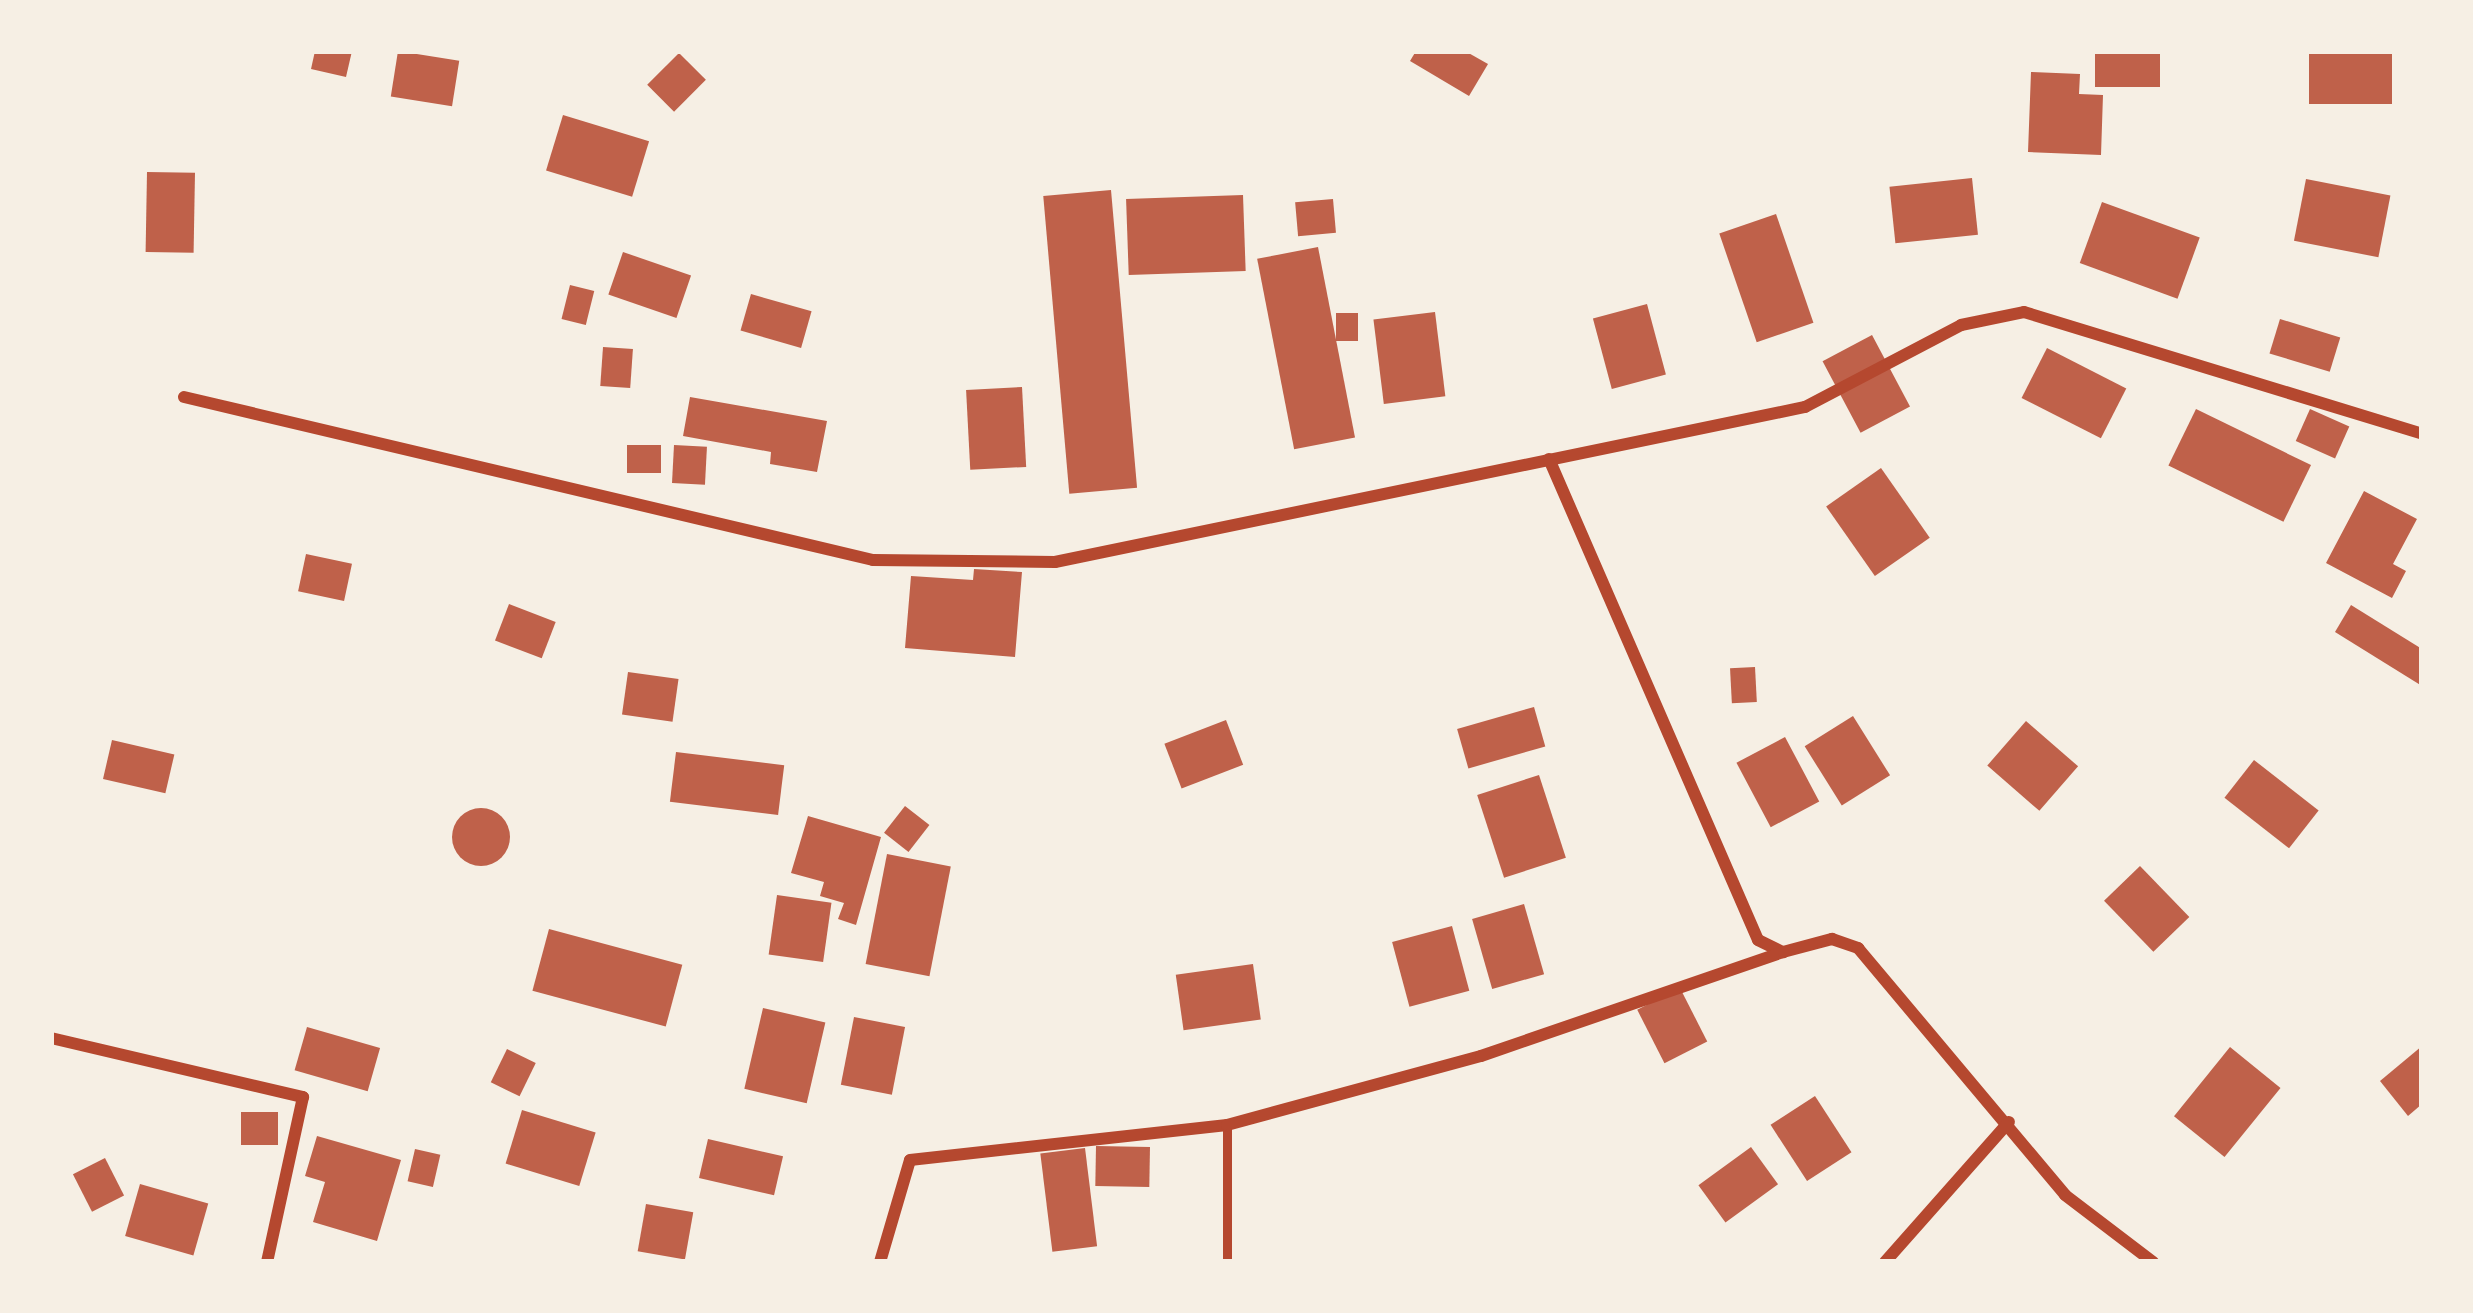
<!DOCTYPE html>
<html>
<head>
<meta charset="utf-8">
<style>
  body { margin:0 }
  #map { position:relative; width:2473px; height:1313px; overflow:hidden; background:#f6efe4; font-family:"IBM Plex Sans",sans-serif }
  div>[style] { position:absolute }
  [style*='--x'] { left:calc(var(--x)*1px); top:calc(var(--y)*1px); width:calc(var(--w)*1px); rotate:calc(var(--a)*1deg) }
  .building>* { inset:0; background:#bf614a; transform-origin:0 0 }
  .round { border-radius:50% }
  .service>* { height:9px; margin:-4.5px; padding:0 4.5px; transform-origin:4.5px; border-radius:4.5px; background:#b5482f }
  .minor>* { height:12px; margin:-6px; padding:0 6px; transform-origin:6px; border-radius:6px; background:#b5482f }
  span { translate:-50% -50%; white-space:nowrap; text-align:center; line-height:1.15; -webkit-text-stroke:10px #f6efe4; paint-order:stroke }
  .frame { position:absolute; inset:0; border:54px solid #f6efe4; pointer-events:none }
</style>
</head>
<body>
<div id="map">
  <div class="building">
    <div style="clip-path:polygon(315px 51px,352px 51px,346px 77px,311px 69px)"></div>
    <div style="left:398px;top:51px;width:62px;height:46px;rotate:9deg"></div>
    <div style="clip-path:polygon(1416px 51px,1465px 51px,1488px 64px,1469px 96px,1410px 61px)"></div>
    <div style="left:2095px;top:51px;width:65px;height:36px"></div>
    <div style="left:2309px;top:51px;width:83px;height:53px"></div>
    <div style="left:679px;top:53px;width:38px;height:45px;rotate:45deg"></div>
    <div style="clip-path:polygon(2031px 72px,2080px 74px,2079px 94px,2103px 95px,2101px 155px,2028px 152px)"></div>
    <div style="left:563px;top:115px;width:90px;height:58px;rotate:17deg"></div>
    <div style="left:147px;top:172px;width:48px;height:80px;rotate:1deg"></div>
    <div style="left:1972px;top:178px;width:57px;height:83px;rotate:84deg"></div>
    <div style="left:2306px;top:179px;width:86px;height:63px;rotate:11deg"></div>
    <div style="left:1111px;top:190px;width:299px;height:68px;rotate:85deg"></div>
    <div style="left:1243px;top:195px;width:76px;height:117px;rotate:88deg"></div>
    <div style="left:1333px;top:199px;width:34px;height:38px;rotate:85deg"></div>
    <div style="left:2102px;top:202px;width:104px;height:65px;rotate:20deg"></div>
    <div style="left:1776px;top:214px;width:115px;height:60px;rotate:71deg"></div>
    <div style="left:1318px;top:247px;width:194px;height:62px;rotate:79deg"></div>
    <div style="left:623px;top:252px;width:72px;height:45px;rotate:19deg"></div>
    <div style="left:570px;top:285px;width:25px;height:35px;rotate:14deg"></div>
    <div style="left:751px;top:294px;width:63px;height:38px;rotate:16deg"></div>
    <div style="left:1647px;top:304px;width:73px;height:56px;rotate:75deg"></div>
    <div style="left:1435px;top:312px;width:85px;height:62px;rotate:83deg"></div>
    <div style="left:1336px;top:313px;width:22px;height:28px"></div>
    <div style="left:2280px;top:319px;width:63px;height:36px;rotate:17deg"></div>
    <div style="left:1872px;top:335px;width:81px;height:56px;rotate:62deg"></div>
    <div style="left:603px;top:347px;width:30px;height:39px;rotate:4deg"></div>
    <div style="left:2047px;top:348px;width:89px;height:56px;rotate:27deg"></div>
    <div style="left:1022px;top:387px;width:80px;height:56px;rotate:87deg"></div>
    <div style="clip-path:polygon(690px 397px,827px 421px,817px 472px,770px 464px,771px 452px,683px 436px)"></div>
    <div style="left:2196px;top:409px;width:128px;height:63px;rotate:26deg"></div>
    <div style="left:2310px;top:409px;width:43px;height:35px;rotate:24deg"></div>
    <div style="left:627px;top:445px;width:34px;height:28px"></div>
    <div style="left:674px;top:445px;width:33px;height:38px;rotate:3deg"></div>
    <div style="left:1881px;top:468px;width:85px;height:67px;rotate:55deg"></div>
    <div style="clip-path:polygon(2364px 491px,2417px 519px,2393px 564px,2406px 571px,2392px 598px,2326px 563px)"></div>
    <div style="left:306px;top:554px;width:47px;height:38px;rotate:12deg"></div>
    <div style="clip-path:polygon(974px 569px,1022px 572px,1015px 657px,905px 648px,911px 576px,973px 580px)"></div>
    <div style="left:509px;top:604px;width:50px;height:39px;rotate:21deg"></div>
    <div style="clip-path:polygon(2351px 605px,2422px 649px,2422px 686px,2335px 632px)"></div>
    <div style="left:1755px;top:667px;width:35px;height:25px;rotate:87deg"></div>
    <div style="left:628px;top:672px;width:51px;height:43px;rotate:8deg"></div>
    <div style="left:1534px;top:707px;width:41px;height:80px;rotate:74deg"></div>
    <div style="left:1853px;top:716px;width:70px;height:57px;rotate:58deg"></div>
    <div style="left:1226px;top:720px;width:48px;height:66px;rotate:69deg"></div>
    <div style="left:2026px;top:721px;width:69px;height:59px;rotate:41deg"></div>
    <div style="left:1785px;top:737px;width:73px;height:55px;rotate:62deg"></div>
    <div style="left:112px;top:740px;width:64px;height:40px;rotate:13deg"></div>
    <div style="left:676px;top:752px;width:109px;height:50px;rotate:7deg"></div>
    <div style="left:2254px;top:760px;width:82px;height:48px;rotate:38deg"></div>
    <div style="left:1539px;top:775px;width:87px;height:65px;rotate:72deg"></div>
    <div style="left:905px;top:806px;width:31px;height:34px;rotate:38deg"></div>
    <div class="round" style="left:452px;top:808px;width:58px;height:58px"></div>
    <div style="clip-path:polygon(808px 816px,881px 837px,856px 925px,838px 919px,844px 903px,820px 896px,824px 882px,791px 873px)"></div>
    <div style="left:887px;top:854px;width:65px;height:112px;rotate:11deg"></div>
    <div style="left:2140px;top:866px;width:71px;height:50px;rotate:46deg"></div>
    <div style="left:777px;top:895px;width:55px;height:60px;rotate:8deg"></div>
    <div style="left:1524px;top:904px;width:73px;height:54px;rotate:74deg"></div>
    <div style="left:1452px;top:926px;width:67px;height:62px;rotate:75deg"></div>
    <div style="left:549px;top:929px;width:138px;height:64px;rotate:15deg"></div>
    <div style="left:1253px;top:964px;width:56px;height:78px;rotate:82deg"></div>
    <div style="left:1680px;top:988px;width:60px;height:48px;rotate:63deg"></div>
    <div style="left:763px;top:1008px;width:64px;height:83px;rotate:13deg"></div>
    <div style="left:854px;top:1017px;width:52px;height:69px;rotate:11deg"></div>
    <div style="left:307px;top:1027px;width:76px;height:45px;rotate:16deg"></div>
    <div style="clip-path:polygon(2422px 1046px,2422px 1104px,2408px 1116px,2380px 1081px)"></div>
    <div style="left:2230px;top:1047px;width:65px;height:89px;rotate:39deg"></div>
    <div style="left:507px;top:1049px;width:32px;height:37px;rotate:26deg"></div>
    <div style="left:1815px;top:1096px;width:67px;height:53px;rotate:57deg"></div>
    <div style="left:522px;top:1110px;width:77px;height:56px;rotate:17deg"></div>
    <div style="left:241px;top:1112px;width:37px;height:33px"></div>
    <div style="clip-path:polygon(317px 1136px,401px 1160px,377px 1241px,313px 1222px,325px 1182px,305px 1176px)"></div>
    <div style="left:708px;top:1139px;width:77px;height:40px;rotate:13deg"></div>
    <div style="left:1096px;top:1146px;width:54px;height:40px;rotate:1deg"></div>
    <div style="left:1751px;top:1147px;width:46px;height:65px;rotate:54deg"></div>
    <div style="left:1085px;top:1148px;width:99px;height:45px;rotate:83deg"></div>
    <div style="left:415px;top:1149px;width:26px;height:33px;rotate:13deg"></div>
    <div style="left:105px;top:1158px;width:42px;height:36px;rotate:63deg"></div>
    <div style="left:140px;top:1184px;width:71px;height:54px;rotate:16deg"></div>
    <div style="left:646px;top:1204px;width:48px;height:48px;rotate:10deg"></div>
  </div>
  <div class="service">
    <div style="--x:1227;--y:1125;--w:137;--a:90"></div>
  </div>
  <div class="minor">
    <div style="--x:184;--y:397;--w:708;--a:13.31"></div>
    <div style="--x:873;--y:560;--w:182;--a:0.6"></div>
    <div style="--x:1055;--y:562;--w:766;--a:-11.68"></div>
    <div style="--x:1805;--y:407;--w:176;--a:-27.7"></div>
    <div style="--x:1961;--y:325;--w:64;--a:-11.7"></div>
    <div style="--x:2024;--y:312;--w:416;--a:17"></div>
    <div style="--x:1549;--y:459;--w:524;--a:66.51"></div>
    <div style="--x:1758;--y:940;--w:28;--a:26"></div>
    <div style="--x:1783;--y:952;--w:51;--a:-14.9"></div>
    <div style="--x:1832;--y:939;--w:28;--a:19"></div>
    <div style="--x:1858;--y:948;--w:322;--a:50"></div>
    <div style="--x:2065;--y:1195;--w:111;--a:37.3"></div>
    <div style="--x:51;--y:1038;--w:259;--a:13.2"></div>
    <div style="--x:303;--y:1097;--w:169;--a:102.3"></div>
    <div style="--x:880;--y:1262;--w:106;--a:-73.6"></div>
    <div style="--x:910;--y:1160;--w:319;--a:-6.3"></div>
    <div style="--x:1227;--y:1125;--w:263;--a:-15.2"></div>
    <div style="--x:1481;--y:1056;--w:319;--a:-19"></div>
    <div style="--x:1885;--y:1262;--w:187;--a:-48.5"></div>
  </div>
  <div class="frame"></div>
</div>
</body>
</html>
